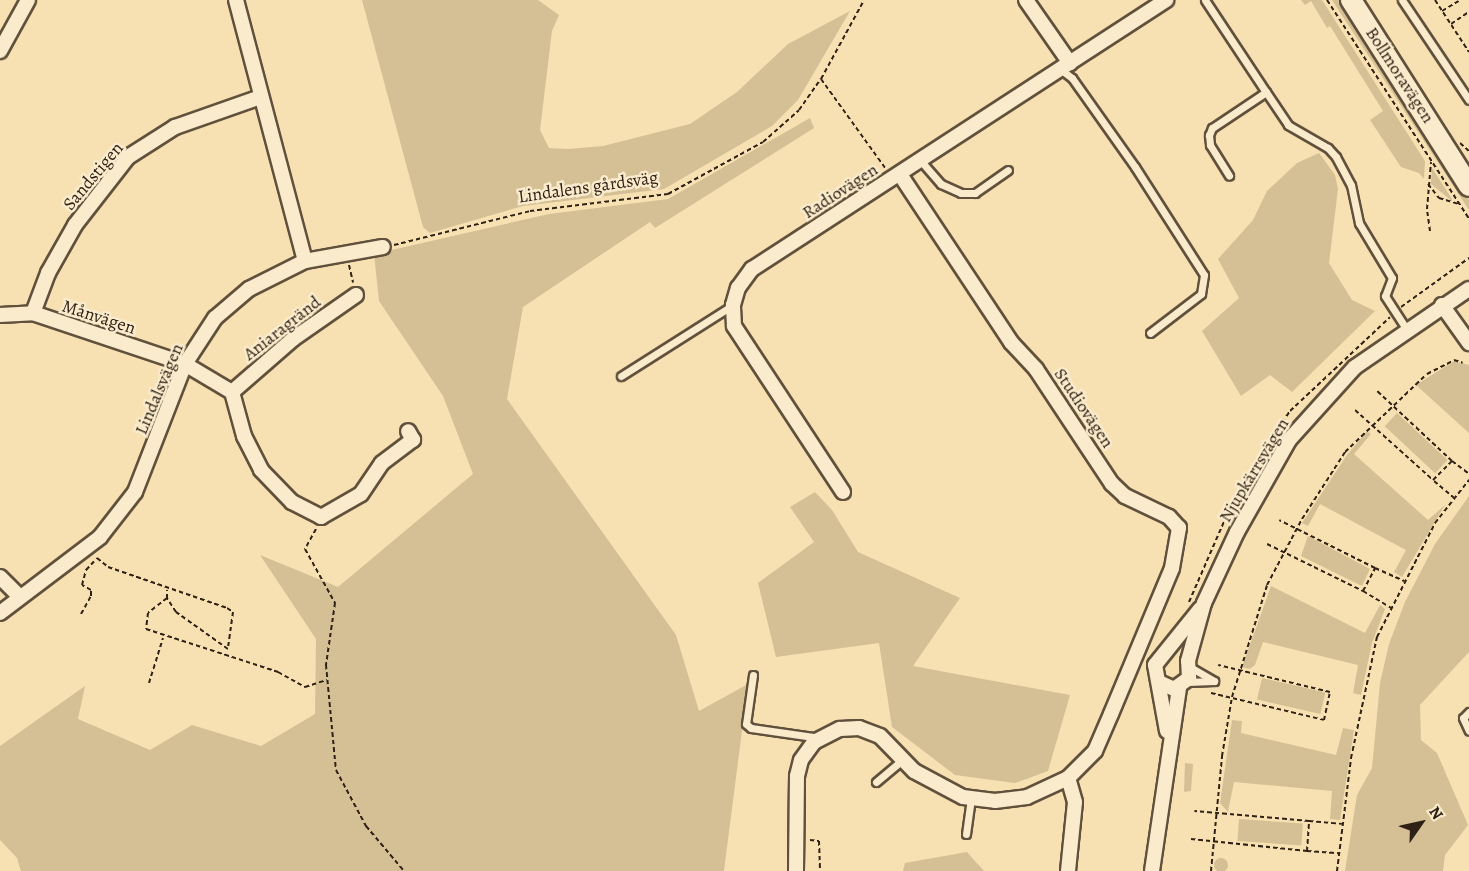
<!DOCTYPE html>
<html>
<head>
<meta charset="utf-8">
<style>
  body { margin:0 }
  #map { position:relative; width:1469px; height:871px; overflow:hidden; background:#f7e0b1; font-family:Alegreya,serif }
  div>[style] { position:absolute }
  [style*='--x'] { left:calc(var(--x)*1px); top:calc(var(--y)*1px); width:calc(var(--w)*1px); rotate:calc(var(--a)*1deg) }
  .green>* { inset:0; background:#d5c096; transform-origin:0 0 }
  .round { border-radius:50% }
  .path>* { height:2px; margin-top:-1px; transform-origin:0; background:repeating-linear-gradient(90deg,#2f2115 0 4.5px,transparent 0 7.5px) }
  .roads { filter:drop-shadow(2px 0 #61513c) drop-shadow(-2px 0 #61513c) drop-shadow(0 2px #61513c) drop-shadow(0 -2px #61513c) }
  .lane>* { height:7px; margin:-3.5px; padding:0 3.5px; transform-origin:3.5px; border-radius:3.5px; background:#faebcc }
  .street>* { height:14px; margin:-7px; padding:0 7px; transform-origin:7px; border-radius:7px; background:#faebcc }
  .secondary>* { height:20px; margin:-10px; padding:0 10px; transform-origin:10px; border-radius:10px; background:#faebcc }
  span { translate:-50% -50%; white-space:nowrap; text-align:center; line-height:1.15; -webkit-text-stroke:5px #faebcc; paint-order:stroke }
  .street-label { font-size:18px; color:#2f2115 }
  .north { position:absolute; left:1391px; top:793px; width:60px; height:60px; -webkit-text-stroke:4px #faebcc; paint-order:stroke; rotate:56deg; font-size:16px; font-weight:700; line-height:24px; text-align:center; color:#2f2115 }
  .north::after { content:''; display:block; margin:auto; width:21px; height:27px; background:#2f2115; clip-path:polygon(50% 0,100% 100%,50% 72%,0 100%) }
</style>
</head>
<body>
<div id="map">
  <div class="green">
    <div style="clip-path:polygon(362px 0,538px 0,559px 15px,552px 31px,540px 130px,549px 148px,568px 149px,603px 146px,690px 124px,737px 92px,788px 44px,850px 11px,798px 100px,772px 126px,664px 189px,523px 206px,430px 233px,423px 227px)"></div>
    <div style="clip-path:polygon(1301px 0,1322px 0,1425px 161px,1424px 179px,1419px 173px,1401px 167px,1370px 120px,1383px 111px,1330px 26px,1327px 28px,1311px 1px,1305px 5px)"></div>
    <div style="clip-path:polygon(1332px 0,1343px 0,1469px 200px,1469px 210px)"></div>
    <div style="clip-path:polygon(810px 118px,814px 128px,655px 228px,650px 222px,523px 307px,507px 399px,676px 635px,699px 711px,748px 684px,724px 871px,21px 871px,17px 858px,0 840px,0 746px,85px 686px,78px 719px,150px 750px,192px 725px,261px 746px,315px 714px,316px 639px,260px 555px,338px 587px,473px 474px,443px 396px,379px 301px,374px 254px,549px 214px,668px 199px)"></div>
    <div style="clip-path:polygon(1319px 153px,1335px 175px,1338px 189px,1329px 263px,1352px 300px,1375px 311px,1292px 392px,1270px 375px,1241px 396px,1202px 331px,1239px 298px,1218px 259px,1253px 220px,1267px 191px,1297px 163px)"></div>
    <div style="clip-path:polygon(1432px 168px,1452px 199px,1452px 201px,1431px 184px)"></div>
    <div style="clip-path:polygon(1454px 361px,1469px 365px,1469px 433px,1416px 385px)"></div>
    <div style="left:1397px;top:413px;width:69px;height:18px;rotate:43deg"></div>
    <div style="clip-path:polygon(1367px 431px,1371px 434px,1354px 454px,1428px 520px,1445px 505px,1402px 577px,1394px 572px,1406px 550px,1320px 504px,1308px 526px,1302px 523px,1347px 455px)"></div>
    <div style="clip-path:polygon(815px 492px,832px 510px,858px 552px,960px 598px,913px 666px,1070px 695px,1048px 771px,1015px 783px,955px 775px,892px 727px,879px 643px,776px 657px,758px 583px,814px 542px,790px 507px)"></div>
    <div style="clip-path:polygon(1469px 496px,1469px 652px,1420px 705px,1421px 740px,1437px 753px,1468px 825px,1445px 855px,1443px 871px,1345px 871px,1357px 795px,1372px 768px,1380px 683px,1389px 644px,1405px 602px,1435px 544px)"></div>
    <div style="clip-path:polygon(1308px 536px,1370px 569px,1362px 586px,1301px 556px)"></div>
    <div style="clip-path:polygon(1271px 586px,1365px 633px,1380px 605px,1385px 609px,1372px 643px,1361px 695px,1353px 693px,1358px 665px,1263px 642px,1255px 665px,1250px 669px,1242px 667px)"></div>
    <div style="left:1262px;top:678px;width:65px;height:22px;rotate:13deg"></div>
    <div style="clip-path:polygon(1232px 720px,1242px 721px,1241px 733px,1336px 755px,1343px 728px,1354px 730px,1340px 820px,1330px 819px,1332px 791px,1234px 782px,1228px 812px,1220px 803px)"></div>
    <div style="clip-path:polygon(1185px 763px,1193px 764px,1191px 791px,1184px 792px)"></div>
    <div style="left:1239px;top:819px;width:64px;height:22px;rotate:4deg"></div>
    <div style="clip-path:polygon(967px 852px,984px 871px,903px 871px,905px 863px)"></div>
    <div class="round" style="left:1214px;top:858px;width:14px;height:14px"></div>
  </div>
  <div class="path">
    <div style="--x:1327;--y:0;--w:261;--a:57"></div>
    <div style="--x:1435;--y:0;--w:62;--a:56.8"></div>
    <div style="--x:1442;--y:11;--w:21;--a:-31"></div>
    <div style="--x:1451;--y:24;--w:22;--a:-34"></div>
    <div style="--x:821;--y:79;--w:111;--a:54.2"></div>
    <div style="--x:1460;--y:143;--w:12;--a:42"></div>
    <div style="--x:1428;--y:184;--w:18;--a:52"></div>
    <div style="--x:1439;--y:198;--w:21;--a:17"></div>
    <div style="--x:1430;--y:231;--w:22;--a:-98"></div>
    <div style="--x:1427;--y:209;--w:47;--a:-85.1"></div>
    <div style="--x:394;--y:245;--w:140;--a:-14"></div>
    <div style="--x:530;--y:211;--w:139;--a:-7"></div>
    <div style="--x:668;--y:194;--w:108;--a:-28.7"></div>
    <div style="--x:763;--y:142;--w:48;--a:-41.6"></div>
    <div style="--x:799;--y:110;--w:38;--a:-55"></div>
    <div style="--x:821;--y:79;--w:90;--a:-61.4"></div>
    <div style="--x:349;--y:265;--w:18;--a:77"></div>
    <div style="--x:1401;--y:307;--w:84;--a:-35.8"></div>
    <div style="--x:1355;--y:410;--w:105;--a:41.9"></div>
    <div style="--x:1433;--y:480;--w:27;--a:-45"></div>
    <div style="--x:1452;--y:461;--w:104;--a:-136.9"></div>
    <div style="--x:1452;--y:461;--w:21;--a:37"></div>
    <div style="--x:1434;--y:481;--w:26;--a:40"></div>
    <div style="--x:316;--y:529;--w:23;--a:119"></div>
    <div style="--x:305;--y:549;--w:62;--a:60.9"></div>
    <div style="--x:335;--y:603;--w:63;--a:98.3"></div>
    <div style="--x:326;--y:665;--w:105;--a:84.6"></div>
    <div style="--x:336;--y:770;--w:64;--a:61.8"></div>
    <div style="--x:366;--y:826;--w:59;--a:49.8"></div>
    <div style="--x:1267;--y:544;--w:107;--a:26.1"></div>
    <div style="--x:1363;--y:591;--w:26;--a:-62"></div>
    <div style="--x:1375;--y:568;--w:107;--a:-153.4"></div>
    <div style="--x:1375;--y:568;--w:32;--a:24"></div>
    <div style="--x:1363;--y:591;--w:33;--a:31"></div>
    <div style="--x:167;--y:598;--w:24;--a:142"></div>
    <div style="--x:148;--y:613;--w:16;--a:97"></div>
    <div style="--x:146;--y:629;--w:139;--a:18"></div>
    <div style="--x:278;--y:672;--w:31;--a:29"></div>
    <div style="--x:305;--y:687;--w:23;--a:-18"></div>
    <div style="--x:1189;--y:602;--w:100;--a:-66.5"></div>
    <div style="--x:1229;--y:510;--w:73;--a:-60.3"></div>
    <div style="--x:1265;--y:447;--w:44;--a:-55.2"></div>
    <div style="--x:1290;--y:411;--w:137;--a:-43.2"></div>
    <div style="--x:81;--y:614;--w:21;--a:-61"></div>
    <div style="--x:91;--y:596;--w:6;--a:-90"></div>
    <div style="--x:91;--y:590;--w:10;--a:-151"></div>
    <div style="--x:82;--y:585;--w:16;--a:-75"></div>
    <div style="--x:86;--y:570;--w:16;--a:-47"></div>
    <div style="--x:97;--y:558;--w:14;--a:39"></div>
    <div style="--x:108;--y:567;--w:126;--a:19"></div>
    <div style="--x:227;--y:608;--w:7;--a:34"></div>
    <div style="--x:233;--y:612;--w:37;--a:98"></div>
    <div style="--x:228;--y:649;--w:64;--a:-144.6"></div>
    <div style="--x:176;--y:612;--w:17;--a:-123"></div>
    <div style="--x:167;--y:598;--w:8;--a:-90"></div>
    <div style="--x:149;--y:683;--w:47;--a:-72.7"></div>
    <div style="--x:1211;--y:693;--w:116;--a:13.4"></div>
    <div style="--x:1324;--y:720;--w:29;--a:-78"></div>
    <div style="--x:1330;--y:692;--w:115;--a:-166.4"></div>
    <div style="--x:1309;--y:821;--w:33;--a:5"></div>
    <div style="--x:1191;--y:839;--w:117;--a:5.9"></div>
    <div style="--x:1307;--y:851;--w:30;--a:-86"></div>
    <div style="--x:1309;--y:821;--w:115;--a:-175"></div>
    <div style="--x:810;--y:840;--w:9;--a:6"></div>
    <div style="--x:819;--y:841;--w:30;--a:88"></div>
    <div style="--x:1307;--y:851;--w:32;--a:4"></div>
    <div style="--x:1211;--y:871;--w:116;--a:-84.5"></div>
    <div style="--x:1222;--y:756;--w:60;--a:-80.4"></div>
    <div style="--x:1232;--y:697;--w:117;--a:-72.6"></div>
    <div style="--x:1267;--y:585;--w:75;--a:-62.1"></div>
    <div style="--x:1302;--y:519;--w:80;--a:-57.3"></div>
    <div style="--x:1345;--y:452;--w:113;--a:-43.6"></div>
    <div style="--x:1427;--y:374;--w:30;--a:-27"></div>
    <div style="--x:1454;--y:360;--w:9;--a:18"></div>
    <div style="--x:1337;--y:871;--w:114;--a:-82.9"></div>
    <div style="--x:1351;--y:758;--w:124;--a:-77.9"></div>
    <div style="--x:1377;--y:637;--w:128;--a:-63"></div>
    <div style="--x:1435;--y:523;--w:55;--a:-51.7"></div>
  </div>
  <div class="roads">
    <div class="lane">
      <div style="--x:1205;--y:0;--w:110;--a:56.5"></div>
      <div style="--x:1266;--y:92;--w:65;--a:146.3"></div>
      <div style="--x:1212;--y:128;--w:8;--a:113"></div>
      <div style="--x:1209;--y:135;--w:10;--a:84"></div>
      <div style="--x:1210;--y:145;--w:36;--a:58"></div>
      <div style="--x:1402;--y:0;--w:120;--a:56.2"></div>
      <div style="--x:1060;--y:69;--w:15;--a:37"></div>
      <div style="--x:1072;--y:78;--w:109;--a:54.7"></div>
      <div style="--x:1135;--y:167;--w:128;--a:57.4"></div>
      <div style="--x:1204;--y:275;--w:19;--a:99"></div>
      <div style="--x:1201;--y:294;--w:64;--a:142.6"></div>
      <div style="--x:1266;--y:92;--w:40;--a:56"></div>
      <div style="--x:1288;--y:125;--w:46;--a:29.9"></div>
      <div style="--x:1328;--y:148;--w:12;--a:48"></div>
      <div style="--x:1336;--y:157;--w:32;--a:62"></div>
      <div style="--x:1351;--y:185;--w:39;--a:78"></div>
      <div style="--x:1359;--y:223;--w:64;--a:59"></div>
      <div style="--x:1392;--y:278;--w:19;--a:111"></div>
      <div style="--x:1385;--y:296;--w:38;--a:57"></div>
      <div style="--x:920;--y:160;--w:32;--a:49"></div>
      <div style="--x:941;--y:184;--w:22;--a:24"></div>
      <div style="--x:961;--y:193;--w:14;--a:0"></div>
      <div style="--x:975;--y:193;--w:40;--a:-34.9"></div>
      <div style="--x:621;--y:376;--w:133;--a:-32.4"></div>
      <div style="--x:1190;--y:667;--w:28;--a:30"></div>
      <div style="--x:753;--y:675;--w:49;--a:98.1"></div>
      <div style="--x:746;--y:724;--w:6;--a:39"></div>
      <div style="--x:751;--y:728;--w:70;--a:8.2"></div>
      <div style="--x:1187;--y:682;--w:27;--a:-2"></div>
      <div style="--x:1469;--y:712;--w:8;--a:135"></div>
      <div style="--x:1463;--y:718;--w:14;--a:65"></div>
      <div style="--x:876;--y:782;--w:35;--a:-40"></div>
      <div style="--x:966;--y:834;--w:36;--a:-82"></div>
    </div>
    <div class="street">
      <div style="--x:1026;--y:0;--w:77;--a:55.1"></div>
      <div style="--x:0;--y:51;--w:58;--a:-61.2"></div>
      <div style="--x:305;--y:261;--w:79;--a:-10.2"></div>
      <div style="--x:356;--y:295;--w:77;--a:145.1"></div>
      <div style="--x:293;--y:339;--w:81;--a:139"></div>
      <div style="--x:232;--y:392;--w:46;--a:74.7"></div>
      <div style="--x:244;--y:436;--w:38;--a:63"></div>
      <div style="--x:261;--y:470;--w:45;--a:45.9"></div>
      <div style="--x:292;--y:502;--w:33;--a:27"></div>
      <div style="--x:321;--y:517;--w:46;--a:-29.9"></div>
      <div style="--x:361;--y:494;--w:37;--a:-56"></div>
      <div style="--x:382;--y:463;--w:39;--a:-37"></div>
      <div style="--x:413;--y:440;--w:10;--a:-119"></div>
      <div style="--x:1442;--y:305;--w:47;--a:54.6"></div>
      <div style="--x:33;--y:313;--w:43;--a:-69.4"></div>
      <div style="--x:48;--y:273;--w:55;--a:-60.6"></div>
      <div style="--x:75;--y:225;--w:86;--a:-52.1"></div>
      <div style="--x:128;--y:157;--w:56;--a:-32.6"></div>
      <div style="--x:175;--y:127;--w:90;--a:-19.4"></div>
      <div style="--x:0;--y:315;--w:33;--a:-3"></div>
      <div style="--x:33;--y:313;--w:160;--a:18.5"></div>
      <div style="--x:185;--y:364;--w:55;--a:30.8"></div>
      <div style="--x:843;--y:492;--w:199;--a:-123.3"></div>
      <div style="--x:734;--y:326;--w:21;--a:-93"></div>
      <div style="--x:733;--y:305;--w:18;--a:-74"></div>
      <div style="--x:738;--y:288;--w:24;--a:-54"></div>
      <div style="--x:752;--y:269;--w:494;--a:-33"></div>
      <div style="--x:0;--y:577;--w:28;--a:45"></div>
      <div style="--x:0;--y:613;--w:126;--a:-37.2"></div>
      <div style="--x:100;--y:537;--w:57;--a:-52.1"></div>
      <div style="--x:135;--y:492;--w:137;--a:-68.7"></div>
      <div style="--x:185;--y:364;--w:55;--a:-56.9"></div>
      <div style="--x:215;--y:318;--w:45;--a:-40.5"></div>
      <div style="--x:249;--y:289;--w:63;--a:-26.6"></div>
      <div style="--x:305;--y:261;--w:270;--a:-104.8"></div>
      <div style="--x:1159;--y:682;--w:17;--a:25"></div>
      <div style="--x:1174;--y:689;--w:19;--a:-36"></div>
      <div style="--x:1189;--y:678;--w:17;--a:-93"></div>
      <div style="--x:1188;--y:661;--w:60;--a:-74.6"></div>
      <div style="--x:1204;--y:603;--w:78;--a:-65.1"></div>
      <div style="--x:1237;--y:532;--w:106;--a:-60.5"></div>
      <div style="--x:1289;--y:440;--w:98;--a:-47.9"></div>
      <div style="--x:1355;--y:367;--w:138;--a:-34.4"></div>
      <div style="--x:1167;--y:731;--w:67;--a:-100.3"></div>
      <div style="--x:1155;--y:665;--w:72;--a:-51.2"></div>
      <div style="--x:796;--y:871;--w:95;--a:-89.4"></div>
      <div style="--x:797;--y:776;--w:16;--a:-76"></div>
      <div style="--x:801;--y:760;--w:22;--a:-54"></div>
      <div style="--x:814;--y:742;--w:29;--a:-27"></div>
      <div style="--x:840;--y:729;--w:19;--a:-3"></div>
      <div style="--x:859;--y:728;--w:22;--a:21"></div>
      <div style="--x:880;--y:736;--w:49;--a:45.8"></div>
      <div style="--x:914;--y:771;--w:55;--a:28"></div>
      <div style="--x:963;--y:797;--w:32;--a:7"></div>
      <div style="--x:995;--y:801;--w:32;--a:-7"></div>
      <div style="--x:1027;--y:797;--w:45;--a:-24.9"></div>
      <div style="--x:1068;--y:778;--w:38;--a:-45"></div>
      <div style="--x:1095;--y:751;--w:40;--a:-66.6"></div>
      <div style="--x:1111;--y:714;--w:158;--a:-67.3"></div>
      <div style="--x:1172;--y:568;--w:41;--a:-80.1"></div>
      <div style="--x:1179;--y:528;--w:15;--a:-132"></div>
      <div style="--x:1169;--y:517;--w:49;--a:-154.5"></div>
      <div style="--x:1125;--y:496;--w:18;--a:-137"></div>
      <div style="--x:1112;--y:484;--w:138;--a:-123.5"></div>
      <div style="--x:1036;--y:369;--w:37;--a:-133"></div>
      <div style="--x:1011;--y:342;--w:201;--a:-123.5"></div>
      <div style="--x:1068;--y:871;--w:69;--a:-84.2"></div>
      <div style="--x:1075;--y:802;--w:25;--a:-106"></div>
      <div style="--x:1152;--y:871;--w:185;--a:-81.6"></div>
    </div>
    <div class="secondary">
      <div style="--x:1351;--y:0;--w:220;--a:57.6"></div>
    </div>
  </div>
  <div class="street-label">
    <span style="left:1400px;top:75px;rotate:57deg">Bollmoravägen</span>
    <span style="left:93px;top:176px;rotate:-50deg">Sandstigen</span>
    <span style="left:588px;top:187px;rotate:-8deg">Lindalens gårdsväg</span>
    <span style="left:840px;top:191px;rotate:-33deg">Radiovägen</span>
    <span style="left:99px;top:317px;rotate:18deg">Månvägen</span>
    <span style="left:282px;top:328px;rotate:-38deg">Aniaragränd</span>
    <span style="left:159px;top:389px;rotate:-67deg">Lindalsvägen</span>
    <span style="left:1084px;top:408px;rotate:56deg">Studiovägen</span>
    <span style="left:1254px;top:470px;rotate:-59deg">Njupkärrsvägen</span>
  </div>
  <div class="north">N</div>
</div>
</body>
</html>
